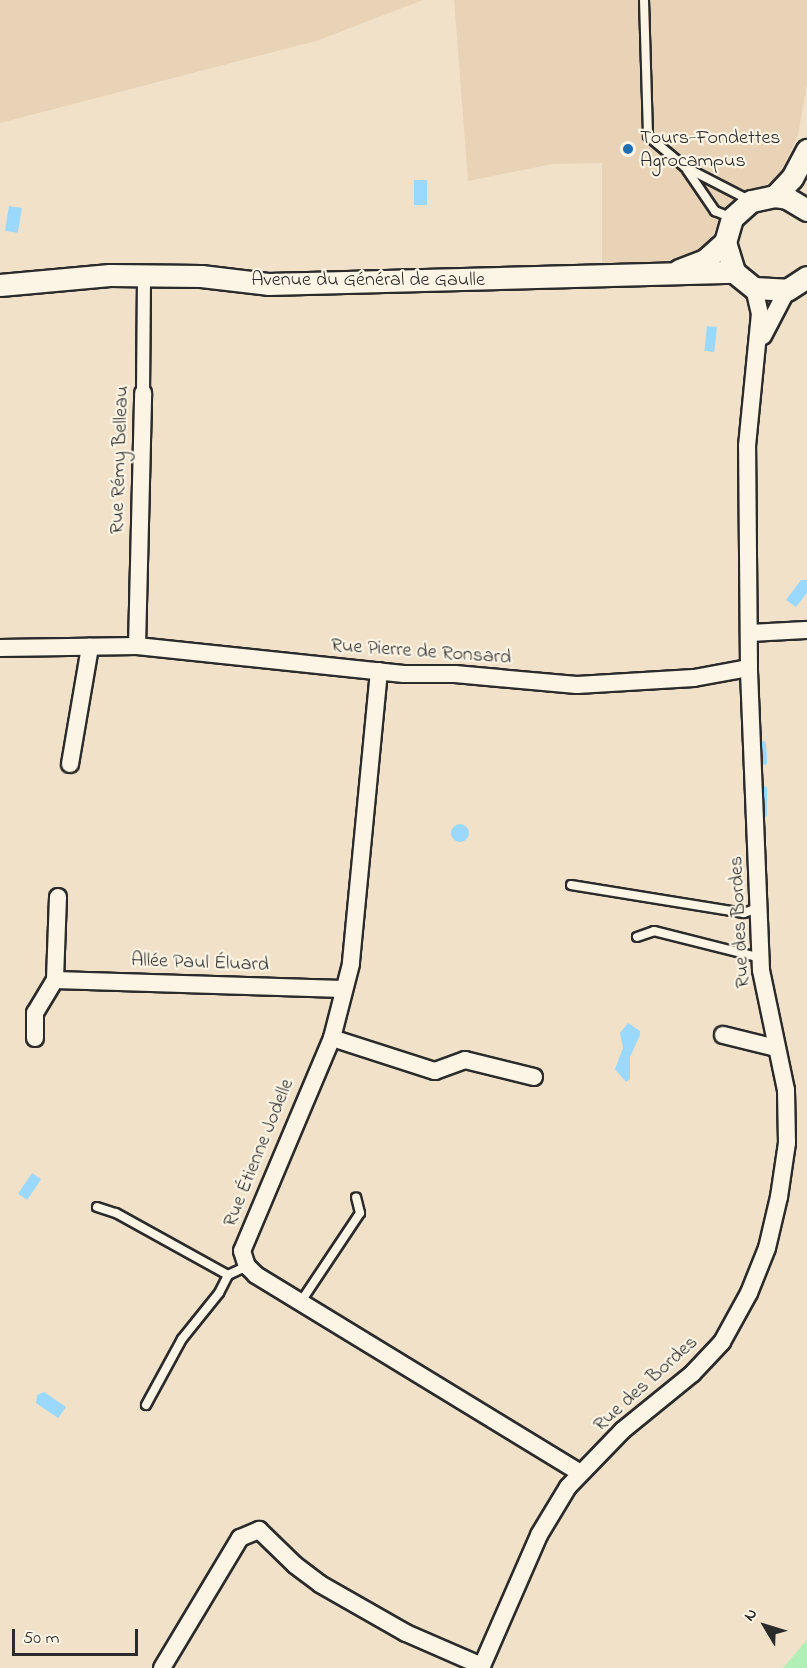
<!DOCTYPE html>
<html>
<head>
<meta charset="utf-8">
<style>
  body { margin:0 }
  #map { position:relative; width:807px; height:1668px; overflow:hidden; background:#f1e1c9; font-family:"Indie Flower",sans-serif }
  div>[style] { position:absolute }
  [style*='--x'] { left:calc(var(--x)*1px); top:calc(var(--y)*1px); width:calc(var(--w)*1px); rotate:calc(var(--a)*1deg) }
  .built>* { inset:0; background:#e9d3b6 }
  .green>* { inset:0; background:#b0f0b7 }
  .water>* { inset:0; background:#9bd8fd; transform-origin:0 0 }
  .round { border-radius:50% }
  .stream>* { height:5px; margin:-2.5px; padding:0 2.5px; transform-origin:2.5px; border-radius:2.5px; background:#9bd8fd }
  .roads { filter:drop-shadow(2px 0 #2b2b2b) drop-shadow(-2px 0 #2b2b2b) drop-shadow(0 2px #2b2b2b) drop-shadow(0 -2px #2b2b2b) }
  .service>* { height:8px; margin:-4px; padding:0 4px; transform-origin:4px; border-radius:4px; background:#fcf5e5 }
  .pedestrian>* { height:12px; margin:-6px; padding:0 6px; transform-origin:6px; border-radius:6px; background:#fcf5e5 }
  .minor>* { height:16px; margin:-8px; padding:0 8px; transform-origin:8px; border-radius:8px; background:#fcf5e5 }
  .tertiary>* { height:21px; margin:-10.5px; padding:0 10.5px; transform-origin:10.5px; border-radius:10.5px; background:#fcf5e5 }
  .dots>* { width:16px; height:16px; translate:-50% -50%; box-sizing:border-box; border:3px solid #fcf5e5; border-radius:50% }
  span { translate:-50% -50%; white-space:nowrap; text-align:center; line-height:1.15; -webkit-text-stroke:4.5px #fcf5e5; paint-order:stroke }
  .poi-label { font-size:20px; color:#2b2b2b }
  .left { translate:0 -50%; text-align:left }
  .street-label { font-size:20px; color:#2b2b2b }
  .north { position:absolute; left:735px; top:1596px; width:60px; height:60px; -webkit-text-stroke:4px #fcf5e5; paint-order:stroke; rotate:308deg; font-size:16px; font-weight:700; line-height:24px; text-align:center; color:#2b2b2b }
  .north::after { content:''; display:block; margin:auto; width:21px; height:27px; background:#2b2b2b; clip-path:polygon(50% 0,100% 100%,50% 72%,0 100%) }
  .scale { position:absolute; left:12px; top:1629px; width:126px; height:27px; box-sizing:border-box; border:3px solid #2b2b2b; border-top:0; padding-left:8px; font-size:18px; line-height:21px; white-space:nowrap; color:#2b2b2b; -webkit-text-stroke:4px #fcf5e5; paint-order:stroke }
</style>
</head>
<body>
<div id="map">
  <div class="built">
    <div style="clip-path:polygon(0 0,423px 0,316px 41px,0 123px)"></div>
    <div style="clip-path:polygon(454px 0,807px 0,807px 84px,798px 135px,779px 176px,759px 190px,739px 196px,722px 213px,707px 248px,677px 270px,602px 264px,602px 163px,553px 164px,468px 181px)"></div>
  </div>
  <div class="green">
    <div style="clip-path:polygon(807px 1640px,807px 1668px,783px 1668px)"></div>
  </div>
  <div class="water">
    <div style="left:414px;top:180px;width:13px;height:25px"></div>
    <div style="left:9px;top:206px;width:13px;height:25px;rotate:9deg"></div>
    <div style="left:707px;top:326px;width:10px;height:25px;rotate:6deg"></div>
    <div style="clip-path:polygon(801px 580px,807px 580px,807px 593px,796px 607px,786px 600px)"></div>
    <div class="round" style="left:451px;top:824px;width:18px;height:18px"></div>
    <div style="clip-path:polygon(628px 1023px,640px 1031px,640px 1035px,630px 1057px,630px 1079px,626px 1082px,615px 1069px,623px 1048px,620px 1033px)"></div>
    <div style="left:32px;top:1173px;width:11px;height:25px;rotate:34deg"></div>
    <div style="clip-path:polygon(44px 1392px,66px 1407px,58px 1418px,36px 1403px,37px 1395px)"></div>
  </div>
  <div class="stream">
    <div style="--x:763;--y:743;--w:19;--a:87"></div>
    <div style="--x:764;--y:788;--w:26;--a:90"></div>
  </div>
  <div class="roads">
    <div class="service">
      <div style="--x:644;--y:0;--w:136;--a:88.3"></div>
      <div style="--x:648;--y:136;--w:48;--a:40"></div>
      <div style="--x:685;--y:167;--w:72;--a:27.3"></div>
      <div style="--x:687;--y:170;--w:50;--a:55.7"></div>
      <div style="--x:715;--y:211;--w:18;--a:22"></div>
      <div style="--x:571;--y:885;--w:175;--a:9.2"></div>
      <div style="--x:744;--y:913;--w:17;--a:-21"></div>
      <div style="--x:637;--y:937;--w:18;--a:-19"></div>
      <div style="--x:654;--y:931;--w:110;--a:14.2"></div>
      <div style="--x:97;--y:1207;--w:20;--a:18"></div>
      <div style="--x:116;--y:1213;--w:128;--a:29"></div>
      <div style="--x:228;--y:1275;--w:21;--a:-25"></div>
      <div style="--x:300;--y:1303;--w:108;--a:-56.3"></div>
      <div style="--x:360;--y:1213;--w:16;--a:-104"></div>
      <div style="--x:146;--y:1405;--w:75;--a:-61.4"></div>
      <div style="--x:182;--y:1339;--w:59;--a:-51.2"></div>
      <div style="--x:219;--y:1293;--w:20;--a:-63"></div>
    </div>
    <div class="pedestrian">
      <div style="--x:143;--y:393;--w:118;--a:-89.5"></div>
    </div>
    <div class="minor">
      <div style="--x:763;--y:336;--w:52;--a:-62.4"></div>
      <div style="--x:749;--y:633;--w:58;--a:-3"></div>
      <div style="--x:137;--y:646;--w:253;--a:-88.6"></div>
      <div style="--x:0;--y:648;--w:137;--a:-0.8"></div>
      <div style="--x:137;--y:646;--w:268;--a:6"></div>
      <div style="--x:404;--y:674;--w:51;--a:0"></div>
      <div style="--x:455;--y:674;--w:122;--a:5.2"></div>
      <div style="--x:577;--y:685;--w:117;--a:-3.4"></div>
      <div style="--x:694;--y:678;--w:56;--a:-10.3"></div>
      <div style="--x:379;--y:671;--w:294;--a:95.5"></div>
      <div style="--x:351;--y:964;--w:76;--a:104.4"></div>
      <div style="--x:332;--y:1038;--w:231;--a:112.9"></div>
      <div style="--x:242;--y:1251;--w:16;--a:72"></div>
      <div style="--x:247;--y:1266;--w:13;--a:45"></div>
      <div style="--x:256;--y:1275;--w:380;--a:31.4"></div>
      <div style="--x:70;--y:764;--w:119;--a:-80.3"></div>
      <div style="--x:58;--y:897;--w:83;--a:92.1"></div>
      <div style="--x:55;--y:980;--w:288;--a:1.8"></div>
      <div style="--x:723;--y:1035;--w:55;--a:13.8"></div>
      <div style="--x:35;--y:1038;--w:25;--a:-90"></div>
      <div style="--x:35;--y:1013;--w:39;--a:-59"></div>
      <div style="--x:332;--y:1038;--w:108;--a:17.8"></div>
      <div style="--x:435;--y:1071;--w:32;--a:-20"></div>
      <div style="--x:465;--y:1060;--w:71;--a:13.8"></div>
      <div style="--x:162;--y:1668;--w:152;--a:-59"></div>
      <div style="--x:240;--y:1538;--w:21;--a:-23"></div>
      <div style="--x:259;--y:1530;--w:50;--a:44.2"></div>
      <div style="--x:295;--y:1565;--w:31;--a:37"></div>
      <div style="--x:320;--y:1584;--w:99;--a:29.7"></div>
      <div style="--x:406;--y:1633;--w:83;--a:23.5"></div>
      <div style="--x:481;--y:1668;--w:145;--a:-66.4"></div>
      <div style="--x:539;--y:1535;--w:56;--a:-58.9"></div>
      <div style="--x:568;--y:1487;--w:79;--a:-46"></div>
      <div style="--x:623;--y:1430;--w:89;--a:-39.1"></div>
      <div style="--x:692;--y:1374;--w:44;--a:-46.8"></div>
      <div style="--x:722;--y:1342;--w:56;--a:-61.1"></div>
      <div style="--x:749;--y:1293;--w:48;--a:-68.2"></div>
      <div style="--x:767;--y:1248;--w:52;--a:-76.8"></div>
      <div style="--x:779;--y:1197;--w:55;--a:-81.6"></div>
      <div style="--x:787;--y:1143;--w:53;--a:-91.1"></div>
      <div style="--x:786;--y:1090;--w:123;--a:-101.8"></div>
      <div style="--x:761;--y:970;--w:302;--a:-92.3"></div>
      <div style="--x:749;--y:668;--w:222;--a:-90.5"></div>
      <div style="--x:747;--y:446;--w:133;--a:-84.4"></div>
      <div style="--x:760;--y:314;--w:27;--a:-103"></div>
    </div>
    <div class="tertiary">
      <div style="--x:775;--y:196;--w:25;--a:-47"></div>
      <div style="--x:792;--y:178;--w:32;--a:-62"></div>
      <div style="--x:807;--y:210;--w:23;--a:-149"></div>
      <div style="--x:787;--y:198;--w:12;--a:-171"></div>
      <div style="--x:775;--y:196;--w:25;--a:168"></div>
      <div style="--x:751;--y:201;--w:25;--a:138"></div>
      <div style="--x:732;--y:218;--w:25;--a:106"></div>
      <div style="--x:725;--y:242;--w:31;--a:73"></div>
      <div style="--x:734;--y:272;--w:26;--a:39"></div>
      <div style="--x:754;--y:288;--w:33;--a:3"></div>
      <div style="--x:787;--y:290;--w:24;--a:-33"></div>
      <div style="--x:679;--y:270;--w:28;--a:-21"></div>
      <div style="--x:705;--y:260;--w:27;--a:-42"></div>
      <div style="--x:0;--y:285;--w:110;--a:-5.2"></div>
      <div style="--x:110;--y:275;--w:91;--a:0.6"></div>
      <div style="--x:201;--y:276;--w:67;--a:6.8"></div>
      <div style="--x:268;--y:284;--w:466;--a:-1.5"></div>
    </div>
  </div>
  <div class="dots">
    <div style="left:628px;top:149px;background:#1f6fb2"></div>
  </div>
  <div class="poi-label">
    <span class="left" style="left:640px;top:150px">Tours-Fondettes<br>Agrocampus</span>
  </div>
  <div class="street-label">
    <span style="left:368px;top:280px">Avenue du Général de Gaulle</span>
    <span style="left:120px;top:460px;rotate:-88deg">Rue Rémy Belleau</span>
    <span style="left:421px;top:652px;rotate:4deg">Rue Pierre de Ronsard</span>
    <span style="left:740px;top:922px;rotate:-93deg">Rue des Bordes</span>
    <span style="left:200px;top:963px;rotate:2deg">Allée Paul Éluard</span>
    <span style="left:259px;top:1153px;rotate:-68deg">Rue Étienne Jodelle</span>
    <span style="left:646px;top:1384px;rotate:-42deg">Rue des Bordes</span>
  </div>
  <div class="north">N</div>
  <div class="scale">50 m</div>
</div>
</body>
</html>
